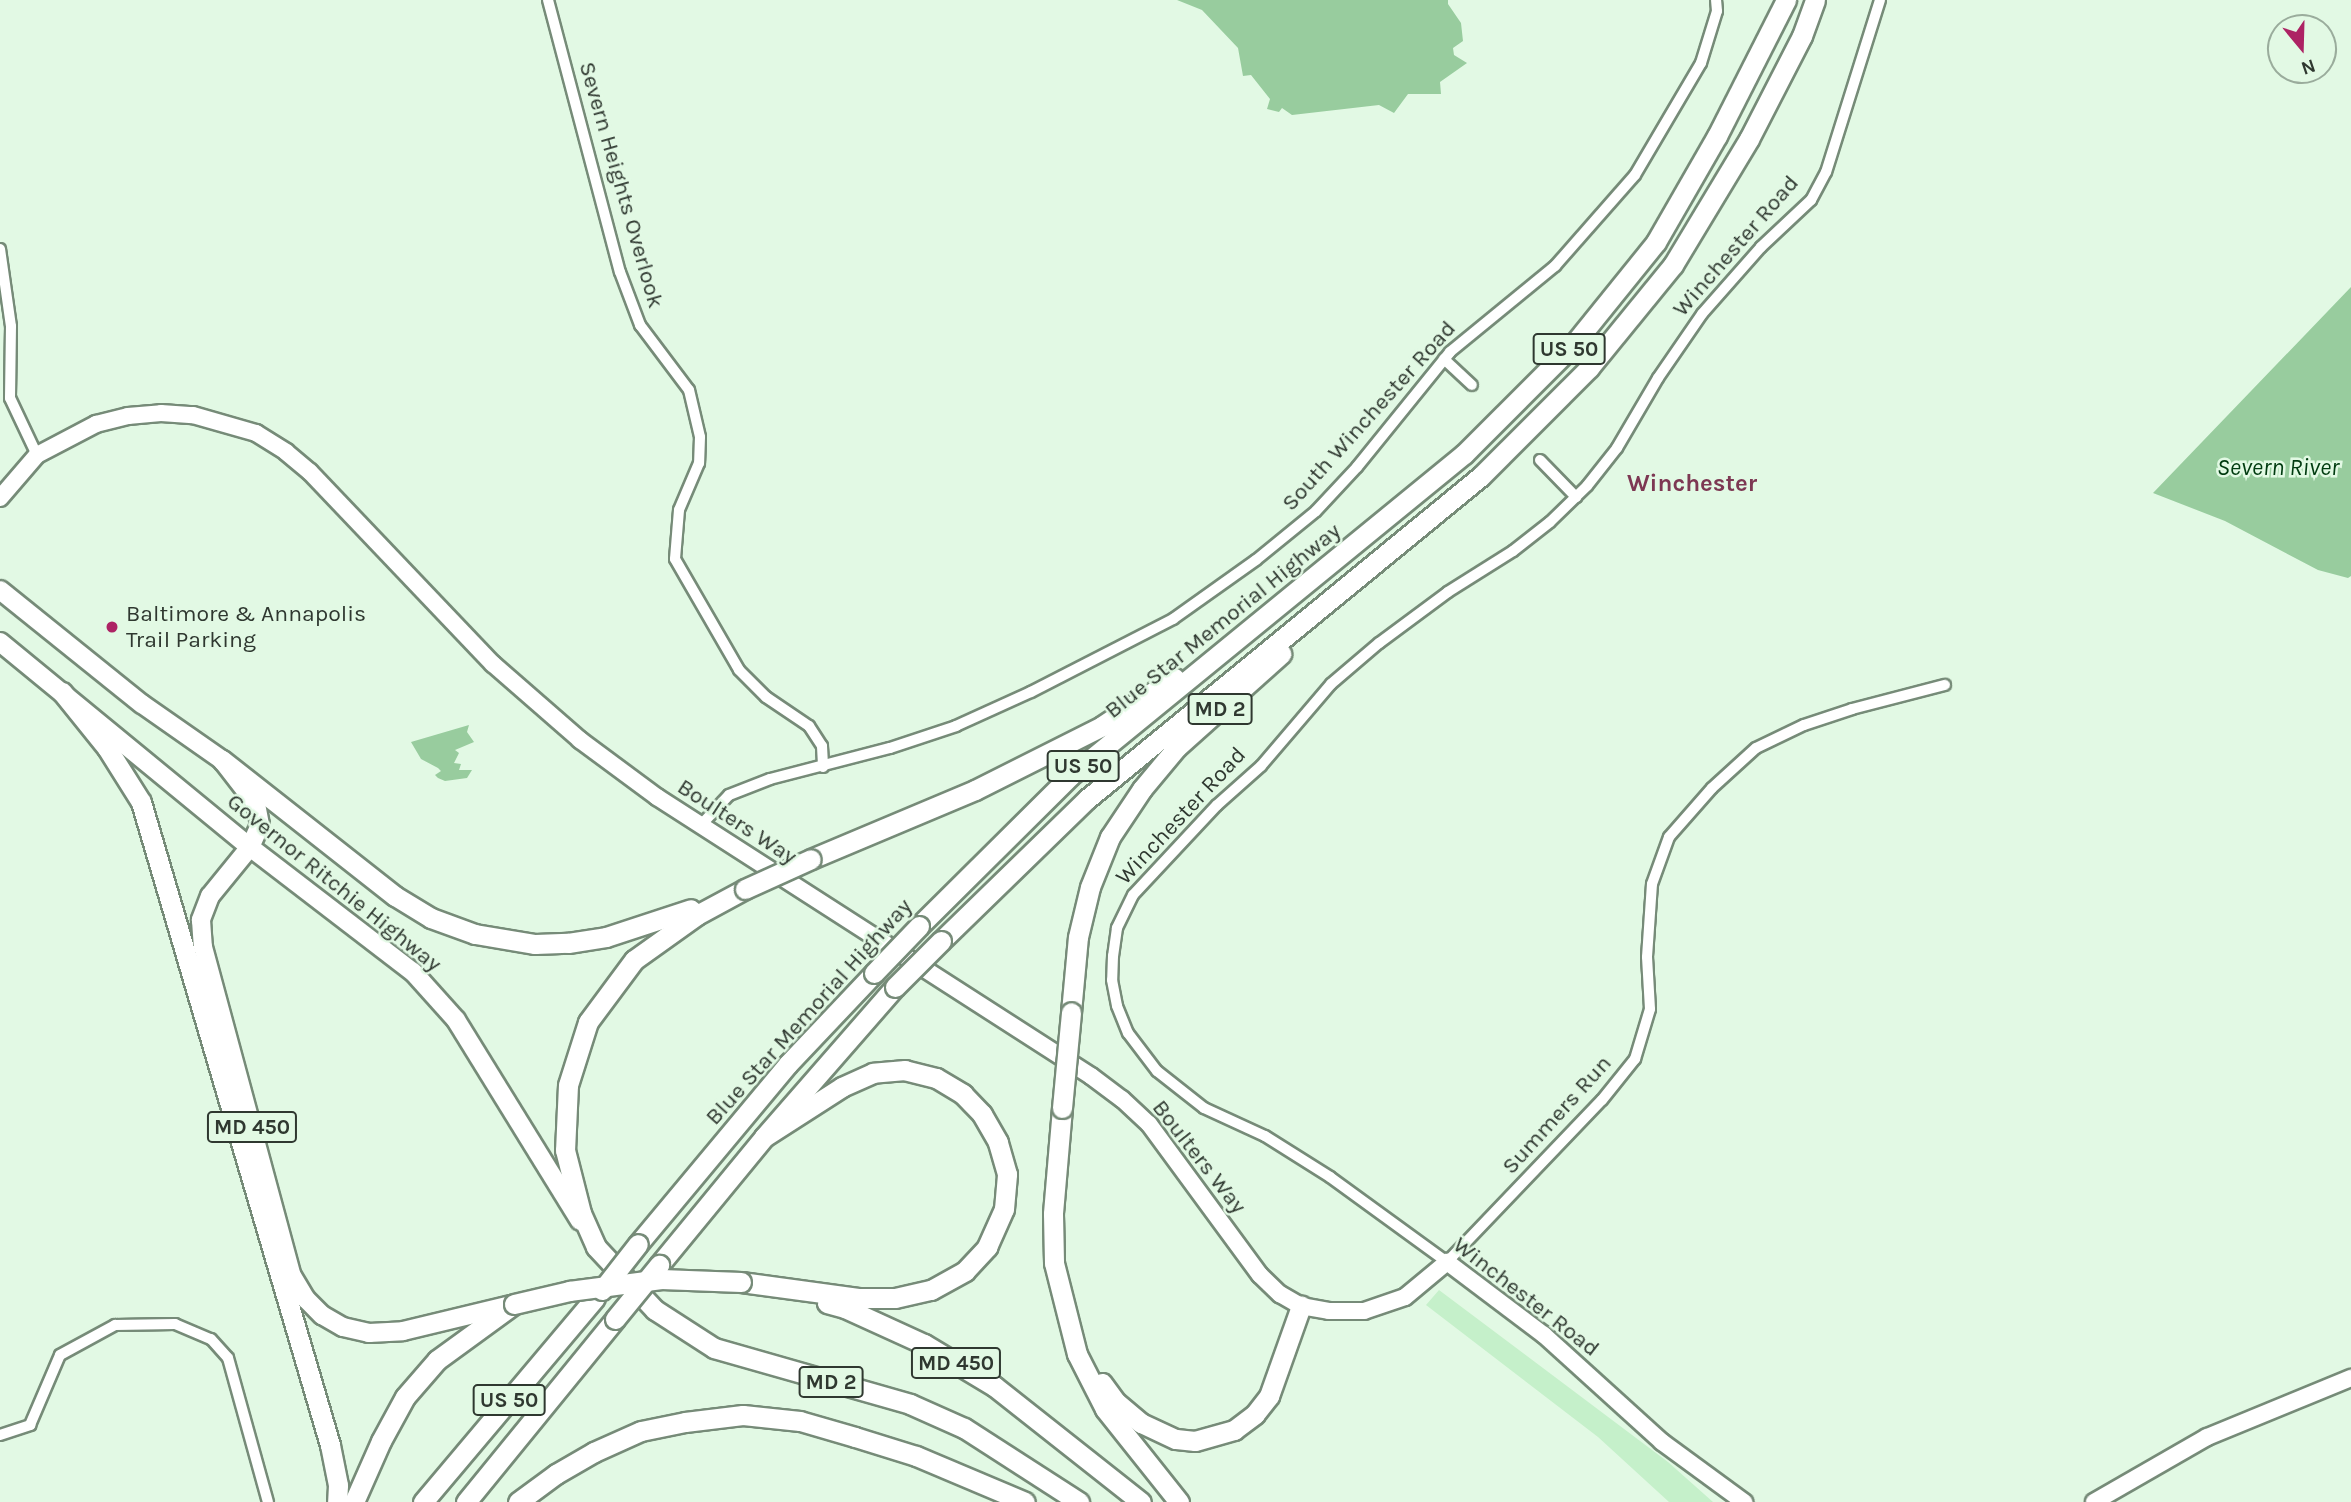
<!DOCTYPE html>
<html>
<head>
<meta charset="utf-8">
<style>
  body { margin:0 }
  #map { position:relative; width:2351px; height:1502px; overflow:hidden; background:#e2f9e4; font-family:Karla,sans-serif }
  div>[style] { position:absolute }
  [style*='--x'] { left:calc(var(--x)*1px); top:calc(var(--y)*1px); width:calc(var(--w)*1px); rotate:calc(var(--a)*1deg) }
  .green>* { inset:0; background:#c5f0ca }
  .forest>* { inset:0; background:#98cc9e }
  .roads { filter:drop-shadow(2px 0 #768b78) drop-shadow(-2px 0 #768b78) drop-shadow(0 2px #768b78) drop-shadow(0 -2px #768b78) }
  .street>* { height:10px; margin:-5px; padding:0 5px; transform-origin:5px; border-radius:5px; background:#fff }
  .secondary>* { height:16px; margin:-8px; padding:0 8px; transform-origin:8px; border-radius:8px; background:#fff }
  .primary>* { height:18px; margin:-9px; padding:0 9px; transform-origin:9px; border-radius:9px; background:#fff }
  .highway>* { height:19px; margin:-9.5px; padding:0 9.5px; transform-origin:9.5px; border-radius:9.5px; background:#fff }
  .bridges { filter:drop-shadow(2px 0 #768b78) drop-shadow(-2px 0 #768b78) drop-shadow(0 2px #768b78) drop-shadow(0 -2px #768b78) }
  .highway-bridge>* { height:19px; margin:-9.5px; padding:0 9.5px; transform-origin:9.5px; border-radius:9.5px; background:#fff }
  .dots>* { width:19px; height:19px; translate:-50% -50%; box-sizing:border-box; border:4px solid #e2f9e4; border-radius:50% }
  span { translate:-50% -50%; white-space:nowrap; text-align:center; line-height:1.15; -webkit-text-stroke:5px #e2f9e4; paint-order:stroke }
  .shield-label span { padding:2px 5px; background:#e2f9e4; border:2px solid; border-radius:5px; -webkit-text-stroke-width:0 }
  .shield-label { font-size:21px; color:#2f3830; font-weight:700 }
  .street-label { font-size:23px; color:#2f3830 }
  .poi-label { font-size:23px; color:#2f3830 }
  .left { translate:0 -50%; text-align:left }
  .water-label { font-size:24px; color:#003b10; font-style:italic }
  .neighbourhood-label { font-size:24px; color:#7d3853; font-weight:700 }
  .north { position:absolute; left:2267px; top:14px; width:70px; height:70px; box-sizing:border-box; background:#e2f9e4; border:2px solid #9aac9c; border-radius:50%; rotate:161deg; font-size:19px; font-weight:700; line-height:28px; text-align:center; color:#2f3830 }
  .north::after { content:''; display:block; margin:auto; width:24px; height:32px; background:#ad2364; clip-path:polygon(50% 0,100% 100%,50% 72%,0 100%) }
</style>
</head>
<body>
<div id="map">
  <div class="green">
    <div style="clip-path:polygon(1439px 1290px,1668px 1462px,1713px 1502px,1669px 1502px,1598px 1437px,1426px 1305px)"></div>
  </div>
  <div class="forest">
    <div style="clip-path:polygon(1177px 0,1448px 0,1448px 4px,1461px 23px,1463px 41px,1453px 48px,1454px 55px,1467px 63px,1440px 82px,1441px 94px,1408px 94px,1394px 113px,1379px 105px,1292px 115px,1282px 108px,1279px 112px,1267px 109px,1270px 99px,1251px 75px,1243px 76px,1238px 48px,1202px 10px)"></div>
    <div style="clip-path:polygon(2351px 287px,2351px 576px,2348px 578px,2318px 570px,2225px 521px,2153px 493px)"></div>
    <div style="clip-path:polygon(469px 725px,467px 732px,474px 742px,455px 750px,459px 753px,454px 763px,461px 764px,459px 770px,472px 770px,467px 778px,445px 781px,438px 778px,435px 775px,441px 771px,438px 768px,421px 759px,411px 742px)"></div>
  </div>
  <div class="roads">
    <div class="street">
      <div style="--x:548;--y:0;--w:281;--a:75.2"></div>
      <div style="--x:620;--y:272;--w:57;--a:69.3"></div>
      <div style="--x:640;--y:325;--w:81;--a:53"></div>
      <div style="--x:689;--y:390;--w:48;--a:76.8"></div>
      <div style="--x:700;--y:437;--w:26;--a:92"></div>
      <div style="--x:699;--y:463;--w:51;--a:113.1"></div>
      <div style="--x:679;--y:510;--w:49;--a:94.7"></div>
      <div style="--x:675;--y:559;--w:128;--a:60"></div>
      <div style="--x:739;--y:670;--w:38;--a:45"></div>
      <div style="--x:766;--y:697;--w:52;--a:34"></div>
      <div style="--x:809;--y:726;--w:24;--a:57"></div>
      <div style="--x:822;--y:746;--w:21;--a:87"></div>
      <div style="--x:1880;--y:0;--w:180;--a:107.4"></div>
      <div style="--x:1826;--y:172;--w:32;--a:118"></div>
      <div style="--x:1811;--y:200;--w:69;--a:136.8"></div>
      <div style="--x:1761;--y:247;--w:89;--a:131.4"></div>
      <div style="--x:1702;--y:314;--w:78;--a:124.5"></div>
      <div style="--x:1658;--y:378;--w:81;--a:120.4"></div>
      <div style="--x:1617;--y:448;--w:48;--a:128.3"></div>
      <div style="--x:1587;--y:486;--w:52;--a:135.8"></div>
      <div style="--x:1550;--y:522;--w:47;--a:141.9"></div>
      <div style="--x:1513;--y:551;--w:77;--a:147.8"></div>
      <div style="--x:1448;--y:592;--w:86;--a:143.5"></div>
      <div style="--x:1379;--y:643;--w:63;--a:139.5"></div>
      <div style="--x:1331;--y:684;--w:108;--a:130.5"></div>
      <div style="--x:1261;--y:766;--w:59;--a:138.4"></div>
      <div style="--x:1217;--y:805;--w:123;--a:133"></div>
      <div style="--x:1133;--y:895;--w:37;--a:116"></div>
      <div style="--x:1117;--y:928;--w:28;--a:98"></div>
      <div style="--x:1113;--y:956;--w:24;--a:92"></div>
      <div style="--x:1112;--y:980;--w:26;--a:79"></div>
      <div style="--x:1117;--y:1006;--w:29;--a:68"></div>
      <div style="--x:1128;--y:1033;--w:48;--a:52.7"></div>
      <div style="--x:1157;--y:1071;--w:60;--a:38.2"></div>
      <div style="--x:1204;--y:1108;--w:67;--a:24.7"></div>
      <div style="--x:1265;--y:1136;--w:77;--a:32.2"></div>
      <div style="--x:1330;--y:1177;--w:145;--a:36"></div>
      <div style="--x:1447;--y:1262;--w:224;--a:-46.3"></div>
      <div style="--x:1602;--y:1100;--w:53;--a:-51.2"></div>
      <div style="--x:1635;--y:1059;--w:52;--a:-73.3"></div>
      <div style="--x:1650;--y:1009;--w:52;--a:-93.3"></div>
      <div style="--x:1647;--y:957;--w:73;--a:-86.1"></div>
      <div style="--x:1652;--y:884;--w:50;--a:-70.1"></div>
      <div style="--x:1669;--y:837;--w:65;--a:-48.7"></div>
      <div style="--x:1712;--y:788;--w:59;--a:-42.3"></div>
      <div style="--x:1756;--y:748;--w:53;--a:-25.6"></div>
      <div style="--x:1804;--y:725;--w:51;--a:-18.4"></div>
      <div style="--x:1852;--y:709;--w:96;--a:-14.5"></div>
      <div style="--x:0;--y:249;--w:78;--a:81.9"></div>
      <div style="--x:11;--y:326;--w:72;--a:90.8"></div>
      <div style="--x:10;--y:398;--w:63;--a:64.7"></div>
      <div style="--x:1444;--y:359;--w:38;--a:43"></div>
      <div style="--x:1540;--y:460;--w:52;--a:45.8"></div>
      <div style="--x:701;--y:825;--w:41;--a:-47"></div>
      <div style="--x:729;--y:795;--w:44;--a:-21.3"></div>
      <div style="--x:770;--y:779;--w:124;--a:-14.5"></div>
      <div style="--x:890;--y:748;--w:70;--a:-18.4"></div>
      <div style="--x:956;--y:726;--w:82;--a:-24.4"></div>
      <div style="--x:1031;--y:692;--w:160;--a:-27.2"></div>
      <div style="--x:1173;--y:619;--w:102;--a:-35.4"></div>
      <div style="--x:1256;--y:560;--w:77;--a:-39.2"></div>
      <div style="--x:1316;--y:511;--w:60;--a:-47"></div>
      <div style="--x:1357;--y:467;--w:148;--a:-51"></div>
      <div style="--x:1450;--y:352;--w:136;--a:-39.3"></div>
      <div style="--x:1555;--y:266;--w:121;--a:-48.7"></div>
      <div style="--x:1635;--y:175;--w:130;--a:-59.5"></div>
      <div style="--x:1701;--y:63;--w:54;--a:-72.9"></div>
      <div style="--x:1717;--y:11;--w:11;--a:-95"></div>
      <div style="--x:0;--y:1435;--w:32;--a:-18"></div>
      <div style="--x:30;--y:1425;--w:76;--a:-66.8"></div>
      <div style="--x:60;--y:1355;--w:63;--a:-28.6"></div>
      <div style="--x:115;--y:1325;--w:60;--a:-1"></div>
      <div style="--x:175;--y:1324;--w:39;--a:23"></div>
      <div style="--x:211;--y:1339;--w:25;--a:48"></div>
      <div style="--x:228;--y:1358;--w:149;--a:74.5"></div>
    </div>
    <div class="secondary">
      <div style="--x:0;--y:498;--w:57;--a:-49.3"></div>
      <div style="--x:37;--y:455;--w:67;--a:-27.7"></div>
      <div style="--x:96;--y:424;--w:33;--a:-14"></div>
      <div style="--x:128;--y:416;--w:33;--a:-5"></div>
      <div style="--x:161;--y:413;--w:32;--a:4"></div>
      <div style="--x:193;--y:415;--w:66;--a:15.9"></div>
      <div style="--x:256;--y:433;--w:36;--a:32"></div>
      <div style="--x:286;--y:452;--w:31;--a:40"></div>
      <div style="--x:310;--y:472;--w:265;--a:46.4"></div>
      <div style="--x:493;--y:664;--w:116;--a:41.1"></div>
      <div style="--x:580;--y:740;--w:96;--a:36.5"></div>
      <div style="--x:657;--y:797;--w:516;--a:32.74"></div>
      <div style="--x:1091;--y:1076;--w:39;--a:37"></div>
      <div style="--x:1122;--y:1099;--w:37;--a:43"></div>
      <div style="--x:1149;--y:1124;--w:187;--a:53.7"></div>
      <div style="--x:1260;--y:1275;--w:28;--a:44"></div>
      <div style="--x:1280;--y:1294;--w:24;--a:30"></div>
      <div style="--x:1301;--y:1306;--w:28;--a:10"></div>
      <div style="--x:1329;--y:1311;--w:35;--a:0"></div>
      <div style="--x:1364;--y:1311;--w:43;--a:-18.9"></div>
      <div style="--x:1405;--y:1297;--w:55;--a:-39.8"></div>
      <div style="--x:1447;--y:1262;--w:121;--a:37"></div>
      <div style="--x:1544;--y:1335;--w:159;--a:42.2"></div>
      <div style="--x:1662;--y:1442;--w:102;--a:36.2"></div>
      <div style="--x:2094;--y:1502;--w:130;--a:-29.9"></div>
      <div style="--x:2207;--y:1437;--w:156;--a:-22.3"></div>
    </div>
    <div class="primary">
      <div style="--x:0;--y:590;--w:182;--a:38.8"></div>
      <div style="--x:142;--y:704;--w:98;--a:35"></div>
      <div style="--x:222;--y:760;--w:56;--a:52.3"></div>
      <div style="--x:256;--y:804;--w:21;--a:79"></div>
      <div style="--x:260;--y:825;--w:24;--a:114"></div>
      <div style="--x:250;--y:847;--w:63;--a:129.2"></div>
      <div style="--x:210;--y:896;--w:26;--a:111"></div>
      <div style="--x:201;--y:920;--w:27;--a:86"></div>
      <div style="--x:203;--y:947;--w:341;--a:74.9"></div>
      <div style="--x:292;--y:1276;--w:27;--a:59"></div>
      <div style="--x:306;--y:1299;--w:23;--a:45"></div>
      <div style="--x:322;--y:1315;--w:24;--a:30"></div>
      <div style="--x:343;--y:1327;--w:27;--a:13"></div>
      <div style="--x:369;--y:1333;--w:34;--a:-3"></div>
      <div style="--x:403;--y:1331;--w:111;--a:-13.5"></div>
      <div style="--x:0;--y:642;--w:323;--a:39.4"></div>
      <div style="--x:250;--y:847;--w:205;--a:37.5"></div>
      <div style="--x:413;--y:972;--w:64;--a:48.1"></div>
      <div style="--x:456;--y:1020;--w:236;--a:58.3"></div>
    </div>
    <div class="highway">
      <div style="--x:62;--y:692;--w:72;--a:51.2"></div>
      <div style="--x:107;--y:748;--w:64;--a:57.8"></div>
      <div style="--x:141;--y:802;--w:670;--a:73.62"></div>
      <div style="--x:330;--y:1445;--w:41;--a:78.7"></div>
      <div style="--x:338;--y:1485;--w:17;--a:93"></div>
      <div style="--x:222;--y:760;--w:220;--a:38.2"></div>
      <div style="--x:395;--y:896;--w:42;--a:31.4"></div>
      <div style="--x:431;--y:918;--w:47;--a:20"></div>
      <div style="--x:475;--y:934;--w:61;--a:9.5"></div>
      <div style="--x:535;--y:944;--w:33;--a:-2"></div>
      <div style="--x:568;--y:943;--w:38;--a:-9"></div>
      <div style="--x:606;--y:937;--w:89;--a:-18.2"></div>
      <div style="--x:811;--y:859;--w:178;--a:-22.8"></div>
      <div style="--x:975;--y:790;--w:142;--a:-26.7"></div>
      <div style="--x:1102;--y:726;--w:87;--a:-33.7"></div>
      <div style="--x:745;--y:889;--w:55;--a:151.6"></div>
      <div style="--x:697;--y:915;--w:77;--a:144.5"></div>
      <div style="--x:634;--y:960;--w:77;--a:126.6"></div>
      <div style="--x:588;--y:1022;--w:66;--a:107.6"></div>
      <div style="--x:568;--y:1085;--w:65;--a:92.6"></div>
      <div style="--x:565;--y:1150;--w:65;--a:75.7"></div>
      <div style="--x:581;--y:1213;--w:37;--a:66"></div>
      <div style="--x:596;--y:1247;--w:86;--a:46.9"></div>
      <div style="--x:655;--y:1310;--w:70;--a:32.8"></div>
      <div style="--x:714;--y:1348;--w:204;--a:15.9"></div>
      <div style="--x:910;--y:1404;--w:59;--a:24"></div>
      <div style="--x:964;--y:1428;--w:137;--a:32.8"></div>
      <div style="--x:919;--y:926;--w:213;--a:-44.8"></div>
      <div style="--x:1070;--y:776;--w:509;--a:-39.26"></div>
      <div style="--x:1464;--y:454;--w:154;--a:-45"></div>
      <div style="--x:1573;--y:345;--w:132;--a:-51.1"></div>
      <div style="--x:1656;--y:242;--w:122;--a:-60.1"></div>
      <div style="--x:1717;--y:136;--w:153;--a:-63.1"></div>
      <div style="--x:941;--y:941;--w:204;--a:-44.2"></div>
      <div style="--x:1087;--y:799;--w:509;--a:-39.34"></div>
      <div style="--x:1481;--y:476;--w:153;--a:-45"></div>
      <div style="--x:1589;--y:368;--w:133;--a:-50.8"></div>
      <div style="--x:1673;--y:265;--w:147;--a:-58.9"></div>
      <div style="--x:1749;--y:139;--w:116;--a:-62.8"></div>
      <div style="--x:1802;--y:36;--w:38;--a:-70"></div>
      <div style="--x:1071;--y:1012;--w:75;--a:-84.7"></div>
      <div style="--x:1078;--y:937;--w:51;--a:-76.5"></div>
      <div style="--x:1090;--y:887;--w:54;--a:-68.2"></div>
      <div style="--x:1110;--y:837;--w:58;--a:-56.3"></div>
      <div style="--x:1142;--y:789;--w:55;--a:-50.2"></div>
      <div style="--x:1177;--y:747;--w:140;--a:-41.8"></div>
      <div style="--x:1062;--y:1108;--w:106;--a:94.9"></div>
      <div style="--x:1053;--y:1214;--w:49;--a:88.8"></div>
      <div style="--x:1054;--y:1263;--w:94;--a:75.8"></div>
      <div style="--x:1077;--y:1354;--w:62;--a:63"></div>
      <div style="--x:1105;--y:1409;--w:119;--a:51.5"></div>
      <div style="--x:638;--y:1244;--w:234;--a:-50.2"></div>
      <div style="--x:788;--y:1064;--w:125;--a:-46.6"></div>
      <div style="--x:659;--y:1265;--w:166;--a:-50.6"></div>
      <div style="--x:764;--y:1137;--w:199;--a:-48.9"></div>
      <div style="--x:741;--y:1282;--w:120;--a:7.7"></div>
      <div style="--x:860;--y:1298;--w:35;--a:0"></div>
      <div style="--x:895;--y:1298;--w:37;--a:-13"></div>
      <div style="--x:931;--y:1290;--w:39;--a:-29"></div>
      <div style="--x:965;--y:1271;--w:33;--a:-47"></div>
      <div style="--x:987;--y:1247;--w:42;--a:-65.9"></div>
      <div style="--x:1004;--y:1209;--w:35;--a:-85"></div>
      <div style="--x:1007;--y:1174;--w:33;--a:-106"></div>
      <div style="--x:998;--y:1142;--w:32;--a:-120"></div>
      <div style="--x:982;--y:1114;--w:28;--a:-134"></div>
      <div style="--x:963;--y:1094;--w:31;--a:-149"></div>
      <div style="--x:936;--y:1078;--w:32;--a:-166"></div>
      <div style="--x:905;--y:1070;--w:32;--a:175"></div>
      <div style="--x:873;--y:1073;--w:34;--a:156"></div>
      <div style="--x:842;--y:1087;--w:93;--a:147.3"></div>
      <div style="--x:827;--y:1303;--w:19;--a:16"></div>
      <div style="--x:845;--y:1308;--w:87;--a:24.5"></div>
      <div style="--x:924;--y:1344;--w:82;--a:31"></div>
      <div style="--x:994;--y:1386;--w:187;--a:38.3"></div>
      <div style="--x:1102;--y:1383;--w:24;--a:54"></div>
      <div style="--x:1116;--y:1402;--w:33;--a:40"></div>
      <div style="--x:1141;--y:1423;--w:38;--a:25"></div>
      <div style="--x:1176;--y:1439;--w:19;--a:6"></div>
      <div style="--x:1195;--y:1441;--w:41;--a:-15.8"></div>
      <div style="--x:1234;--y:1430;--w:26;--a:-37"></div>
      <div style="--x:1255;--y:1414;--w:23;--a:-52"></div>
      <div style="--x:1269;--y:1396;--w:96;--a:-70.4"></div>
      <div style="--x:354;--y:1502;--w:67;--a:-66.1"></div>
      <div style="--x:381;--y:1441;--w:50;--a:-61.4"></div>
      <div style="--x:405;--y:1397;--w:49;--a:-49.1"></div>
      <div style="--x:437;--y:1360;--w:95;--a:-36"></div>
      <div style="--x:423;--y:1502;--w:267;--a:-49.9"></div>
      <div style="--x:466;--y:1502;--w:236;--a:-50.8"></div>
      <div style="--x:518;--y:1502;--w:47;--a:-36.4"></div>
      <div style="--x:556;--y:1474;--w:44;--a:-30.1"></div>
      <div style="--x:594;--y:1452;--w:51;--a:-24.1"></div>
      <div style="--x:641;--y:1431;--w:45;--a:-11.6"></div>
      <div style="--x:685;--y:1422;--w:58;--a:-6.9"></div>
      <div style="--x:743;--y:1415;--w:57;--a:6"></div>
      <div style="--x:800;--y:1421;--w:57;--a:16.2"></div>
      <div style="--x:855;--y:1437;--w:64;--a:17.3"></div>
      <div style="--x:916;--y:1456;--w:118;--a:22.9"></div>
    </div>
  </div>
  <div class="bridges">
    <div class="highway-bridge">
      <div style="--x:745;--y:889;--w:72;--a:-24.4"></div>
      <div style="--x:874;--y:973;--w:65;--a:-46.2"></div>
      <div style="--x:895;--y:987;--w:65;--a:-45"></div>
      <div style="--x:1062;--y:1108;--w:96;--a:-84.6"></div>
      <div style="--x:602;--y:1290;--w:58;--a:-52"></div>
      <div style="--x:514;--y:1304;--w:57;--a:-13.3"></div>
      <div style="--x:569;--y:1291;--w:93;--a:-7.4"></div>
      <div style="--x:661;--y:1279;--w:80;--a:2.1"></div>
      <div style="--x:615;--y:1319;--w:70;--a:-50.8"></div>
    </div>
  </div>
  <div class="dots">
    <div style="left:112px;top:627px;background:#ad2364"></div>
  </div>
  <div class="shield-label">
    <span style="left:1569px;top:349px">US 50</span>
    <span style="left:1220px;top:709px">MD 2</span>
    <span style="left:1083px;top:766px">US 50</span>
    <span style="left:252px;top:1127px">MD 450</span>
    <span style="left:956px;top:1363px">MD 450</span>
    <span style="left:831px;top:1382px">MD 2</span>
    <span style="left:509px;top:1400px">US 50</span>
  </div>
  <div class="street-label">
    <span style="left:621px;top:185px;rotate:74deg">Severn Heights Overlook</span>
    <span style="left:1736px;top:246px;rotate:-49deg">Winchester Road</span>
    <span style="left:1369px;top:416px;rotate:-48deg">South Winchester Road</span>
    <span style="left:1223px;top:621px;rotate:-39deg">Blue Star Memorial Highway</span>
    <span style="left:1181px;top:816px;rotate:-47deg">Winchester Road</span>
    <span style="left:737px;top:822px;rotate:33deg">Boulters Way</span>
    <span style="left:334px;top:883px;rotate:39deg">Governor Ritchie Highway</span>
    <span style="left:809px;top:1012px;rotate:-48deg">Blue Star Memorial Highway</span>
    <span style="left:1557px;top:1115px;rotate:-48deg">Summers Run</span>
    <span style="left:1199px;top:1157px;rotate:52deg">Boulters Way</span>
    <span style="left:1526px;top:1297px;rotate:38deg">Winchester Road</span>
  </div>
  <div class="poi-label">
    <span class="left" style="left:126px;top:627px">Baltimore &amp; Annapolis<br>Trail Parking</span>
  </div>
  <div class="water-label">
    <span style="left:2278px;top:468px">Severn River</span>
  </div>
  <div class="neighbourhood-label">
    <span style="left:1692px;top:484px">Winchester</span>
  </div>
  <div class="north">N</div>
</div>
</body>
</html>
